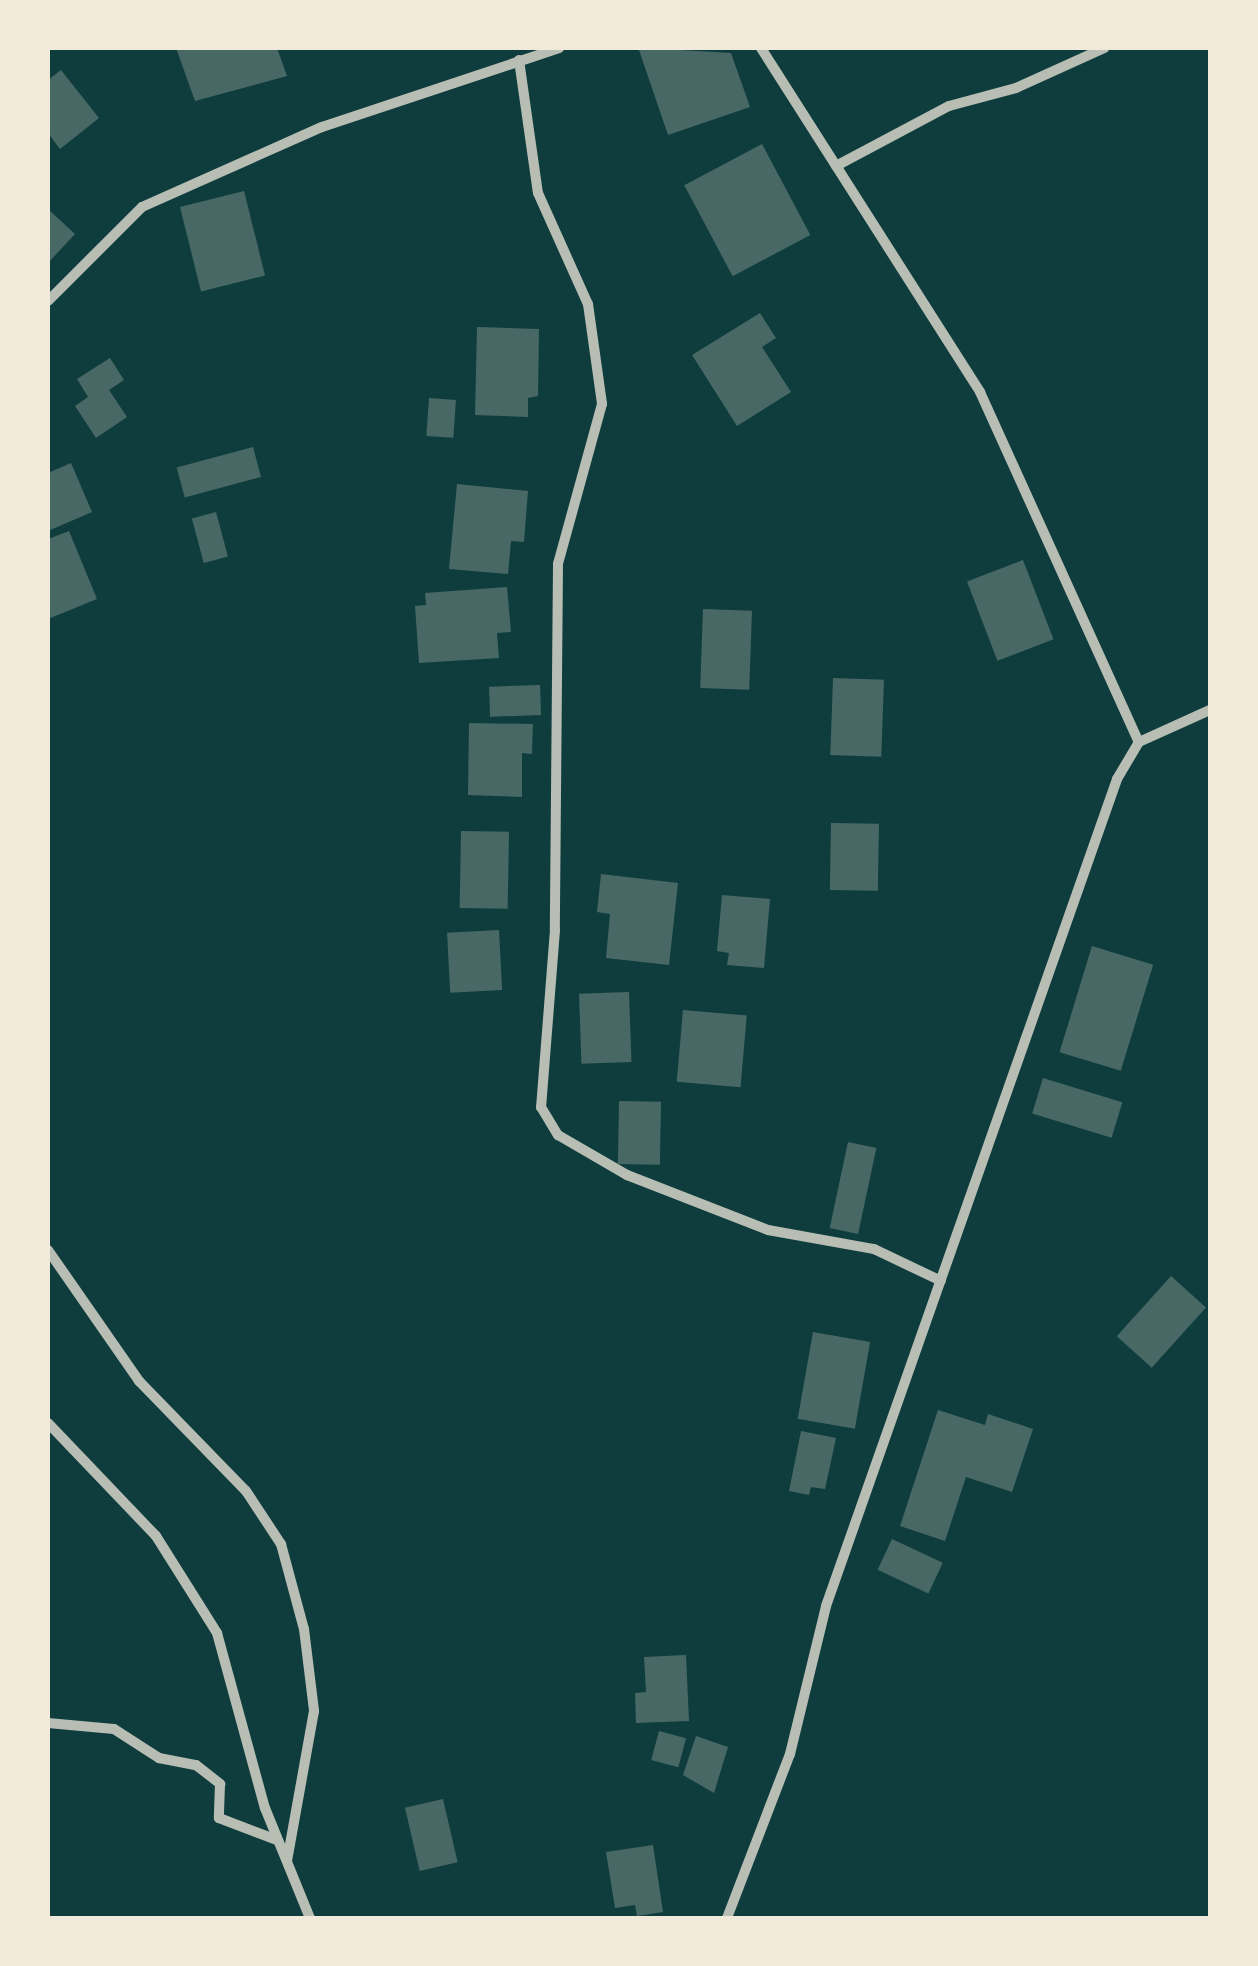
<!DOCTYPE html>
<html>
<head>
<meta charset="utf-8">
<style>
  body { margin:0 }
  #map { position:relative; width:1258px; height:1966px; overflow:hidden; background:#0f3d3e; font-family:Rubik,sans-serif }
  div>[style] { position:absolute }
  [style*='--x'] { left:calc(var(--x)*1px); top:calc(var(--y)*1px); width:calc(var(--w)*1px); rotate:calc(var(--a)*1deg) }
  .building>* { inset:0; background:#486865; transform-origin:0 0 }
  .minor>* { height:10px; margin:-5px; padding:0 5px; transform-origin:5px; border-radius:5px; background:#b8beb3 }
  span { translate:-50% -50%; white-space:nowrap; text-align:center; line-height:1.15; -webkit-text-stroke:10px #f1e9da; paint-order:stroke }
  .frame { position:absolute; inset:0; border:50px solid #f1e9da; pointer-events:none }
</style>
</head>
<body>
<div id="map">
  <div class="building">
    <div style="clip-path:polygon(176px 48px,277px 48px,287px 76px,195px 101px)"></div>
    <div style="clip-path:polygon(647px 48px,731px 53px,750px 107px,668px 135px,639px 50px)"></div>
    <div style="clip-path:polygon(61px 70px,99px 118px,60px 149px,48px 133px,48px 80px)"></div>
    <div style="left:762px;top:144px;width:103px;height:88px;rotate:62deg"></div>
    <div style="left:244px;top:191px;width:87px;height:66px;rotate:76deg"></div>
    <div style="clip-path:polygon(48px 209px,75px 234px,48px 263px)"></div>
    <div style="clip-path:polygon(760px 313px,776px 338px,762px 347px,791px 392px,737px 426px,692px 355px)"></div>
    <div style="clip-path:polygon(477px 327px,539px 329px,538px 396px,528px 398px,528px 417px,475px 415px)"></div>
    <div style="clip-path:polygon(110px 358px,124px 380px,109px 390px,127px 417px,96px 438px,75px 406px,88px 397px,77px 379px)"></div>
    <div style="left:429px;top:398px;width:27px;height:38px;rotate:4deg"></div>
    <div style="left:253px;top:447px;width:31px;height:79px;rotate:75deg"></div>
    <div style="clip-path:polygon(71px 463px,92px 512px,48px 531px,48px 473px)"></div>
    <div style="clip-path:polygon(457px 484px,528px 491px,524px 542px,511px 541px,508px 574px,449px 569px)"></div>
    <div style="left:216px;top:512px;width:46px;height:25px;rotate:75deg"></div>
    <div style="clip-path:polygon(69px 531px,97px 599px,48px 619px,48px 539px)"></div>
    <div style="left:1023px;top:560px;width:85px;height:60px;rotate:69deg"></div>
    <div style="clip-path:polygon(507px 587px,511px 632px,497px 633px,499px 658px,419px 663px,415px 606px,426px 605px,425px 593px)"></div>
    <div style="left:703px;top:609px;width:49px;height:79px;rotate:2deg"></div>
    <div style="left:833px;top:678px;width:51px;height:77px;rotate:2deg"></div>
    <div style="left:540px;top:685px;width:30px;height:51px;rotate:88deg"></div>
    <div style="clip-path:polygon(469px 723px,533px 724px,532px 754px,522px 753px,522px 797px,468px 795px)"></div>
    <div style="left:831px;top:823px;width:48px;height:67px;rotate:1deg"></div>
    <div style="left:461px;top:831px;width:48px;height:77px;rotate:1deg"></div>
    <div style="clip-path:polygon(601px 874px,678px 883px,669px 965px,606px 958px,610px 914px,597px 912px)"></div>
    <div style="clip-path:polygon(722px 895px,770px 899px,764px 968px,727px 965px,729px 953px,717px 951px)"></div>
    <div style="left:499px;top:930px;width:60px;height:52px;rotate:87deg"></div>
    <div style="left:1092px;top:946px;width:64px;height:111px;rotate:17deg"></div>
    <div style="left:629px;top:992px;width:70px;height:50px;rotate:88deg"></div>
    <div style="left:683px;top:1010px;width:64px;height:72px;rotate:5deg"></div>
    <div style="left:1043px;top:1078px;width:83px;height:37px;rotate:17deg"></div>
    <div style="left:619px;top:1101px;width:42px;height:63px;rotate:1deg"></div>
    <div style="left:848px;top:1142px;width:29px;height:88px;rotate:12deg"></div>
    <div style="left:1171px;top:1276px;width:47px;height:81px;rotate:42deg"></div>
    <div style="left:813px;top:1332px;width:58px;height:88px;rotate:10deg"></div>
    <div style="clip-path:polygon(938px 1410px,985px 1425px,988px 1414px,1033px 1429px,1012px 1492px,966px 1477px,945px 1541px,900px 1526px)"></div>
    <div style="clip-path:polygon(801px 1431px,836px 1438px,825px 1489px,811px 1487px,809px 1495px,789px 1491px)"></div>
    <div style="left:892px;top:1539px;width:56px;height:34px;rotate:25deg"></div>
    <div style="clip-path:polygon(686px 1655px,689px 1721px,636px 1723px,635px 1693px,646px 1692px,644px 1657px)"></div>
    <div style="left:659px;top:1731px;width:28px;height:30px;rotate:15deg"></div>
    <div style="clip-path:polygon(696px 1736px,728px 1747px,714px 1793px,683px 1775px)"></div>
    <div style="left:443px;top:1799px;width:65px;height:39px;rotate:77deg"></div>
    <div style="clip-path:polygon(653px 1845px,663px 1912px,637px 1916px,635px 1905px,615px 1908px,606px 1852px)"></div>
  </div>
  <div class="minor">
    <div style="--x:761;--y:48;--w:408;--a:57.5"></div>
    <div style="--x:980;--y:392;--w:384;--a:65.6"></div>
    <div style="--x:519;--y:60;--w:134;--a:81.9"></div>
    <div style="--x:538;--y:193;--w:122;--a:65.8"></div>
    <div style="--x:588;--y:304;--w:101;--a:82"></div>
    <div style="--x:602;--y:404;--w:166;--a:105.4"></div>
    <div style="--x:558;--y:564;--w:366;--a:90.5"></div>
    <div style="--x:555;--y:930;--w:178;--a:94.5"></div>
    <div style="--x:541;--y:1107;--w:33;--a:59"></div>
    <div style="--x:558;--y:1135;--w:80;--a:30.1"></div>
    <div style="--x:627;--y:1175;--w:151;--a:21.3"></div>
    <div style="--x:768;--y:1230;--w:108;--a:10.2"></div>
    <div style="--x:874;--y:1249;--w:74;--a:25.5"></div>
    <div style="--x:836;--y:166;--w:128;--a:-28"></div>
    <div style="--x:949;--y:106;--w:69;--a:-15"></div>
    <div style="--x:1016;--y:88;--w:97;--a:-24.4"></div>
    <div style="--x:48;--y:301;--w:133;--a:-45"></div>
    <div style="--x:142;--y:207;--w:197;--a:-24"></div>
    <div style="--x:322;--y:127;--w:250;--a:-18.4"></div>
    <div style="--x:48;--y:1250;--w:160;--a:55.2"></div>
    <div style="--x:139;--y:1381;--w:153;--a:45.8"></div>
    <div style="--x:246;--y:1491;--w:64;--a:56.6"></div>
    <div style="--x:281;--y:1544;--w:88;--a:74.9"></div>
    <div style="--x:304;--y:1629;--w:83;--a:83"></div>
    <div style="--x:314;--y:1711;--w:152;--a:100.2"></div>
    <div style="--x:48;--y:1423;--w:156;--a:46.3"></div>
    <div style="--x:156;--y:1536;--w:115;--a:57.8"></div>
    <div style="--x:217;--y:1633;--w:181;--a:74.7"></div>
    <div style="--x:265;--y:1808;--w:119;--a:67.8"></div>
    <div style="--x:48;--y:1723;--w:66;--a:5.2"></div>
    <div style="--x:114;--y:1729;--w:54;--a:32.8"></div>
    <div style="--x:159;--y:1758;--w:38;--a:11"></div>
    <div style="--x:196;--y:1765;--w:31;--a:38"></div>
    <div style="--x:220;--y:1784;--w:34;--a:92"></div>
    <div style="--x:219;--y:1818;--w:62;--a:20.8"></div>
    <div style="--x:727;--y:1918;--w:176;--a:-69"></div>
    <div style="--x:790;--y:1754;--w:152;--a:-76.3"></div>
    <div style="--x:826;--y:1606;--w:877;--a:-70.61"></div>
    <div style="--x:1117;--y:779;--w:43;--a:-59.3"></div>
    <div style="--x:1139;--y:742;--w:78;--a:-24.3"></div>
  </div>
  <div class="frame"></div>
</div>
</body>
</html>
